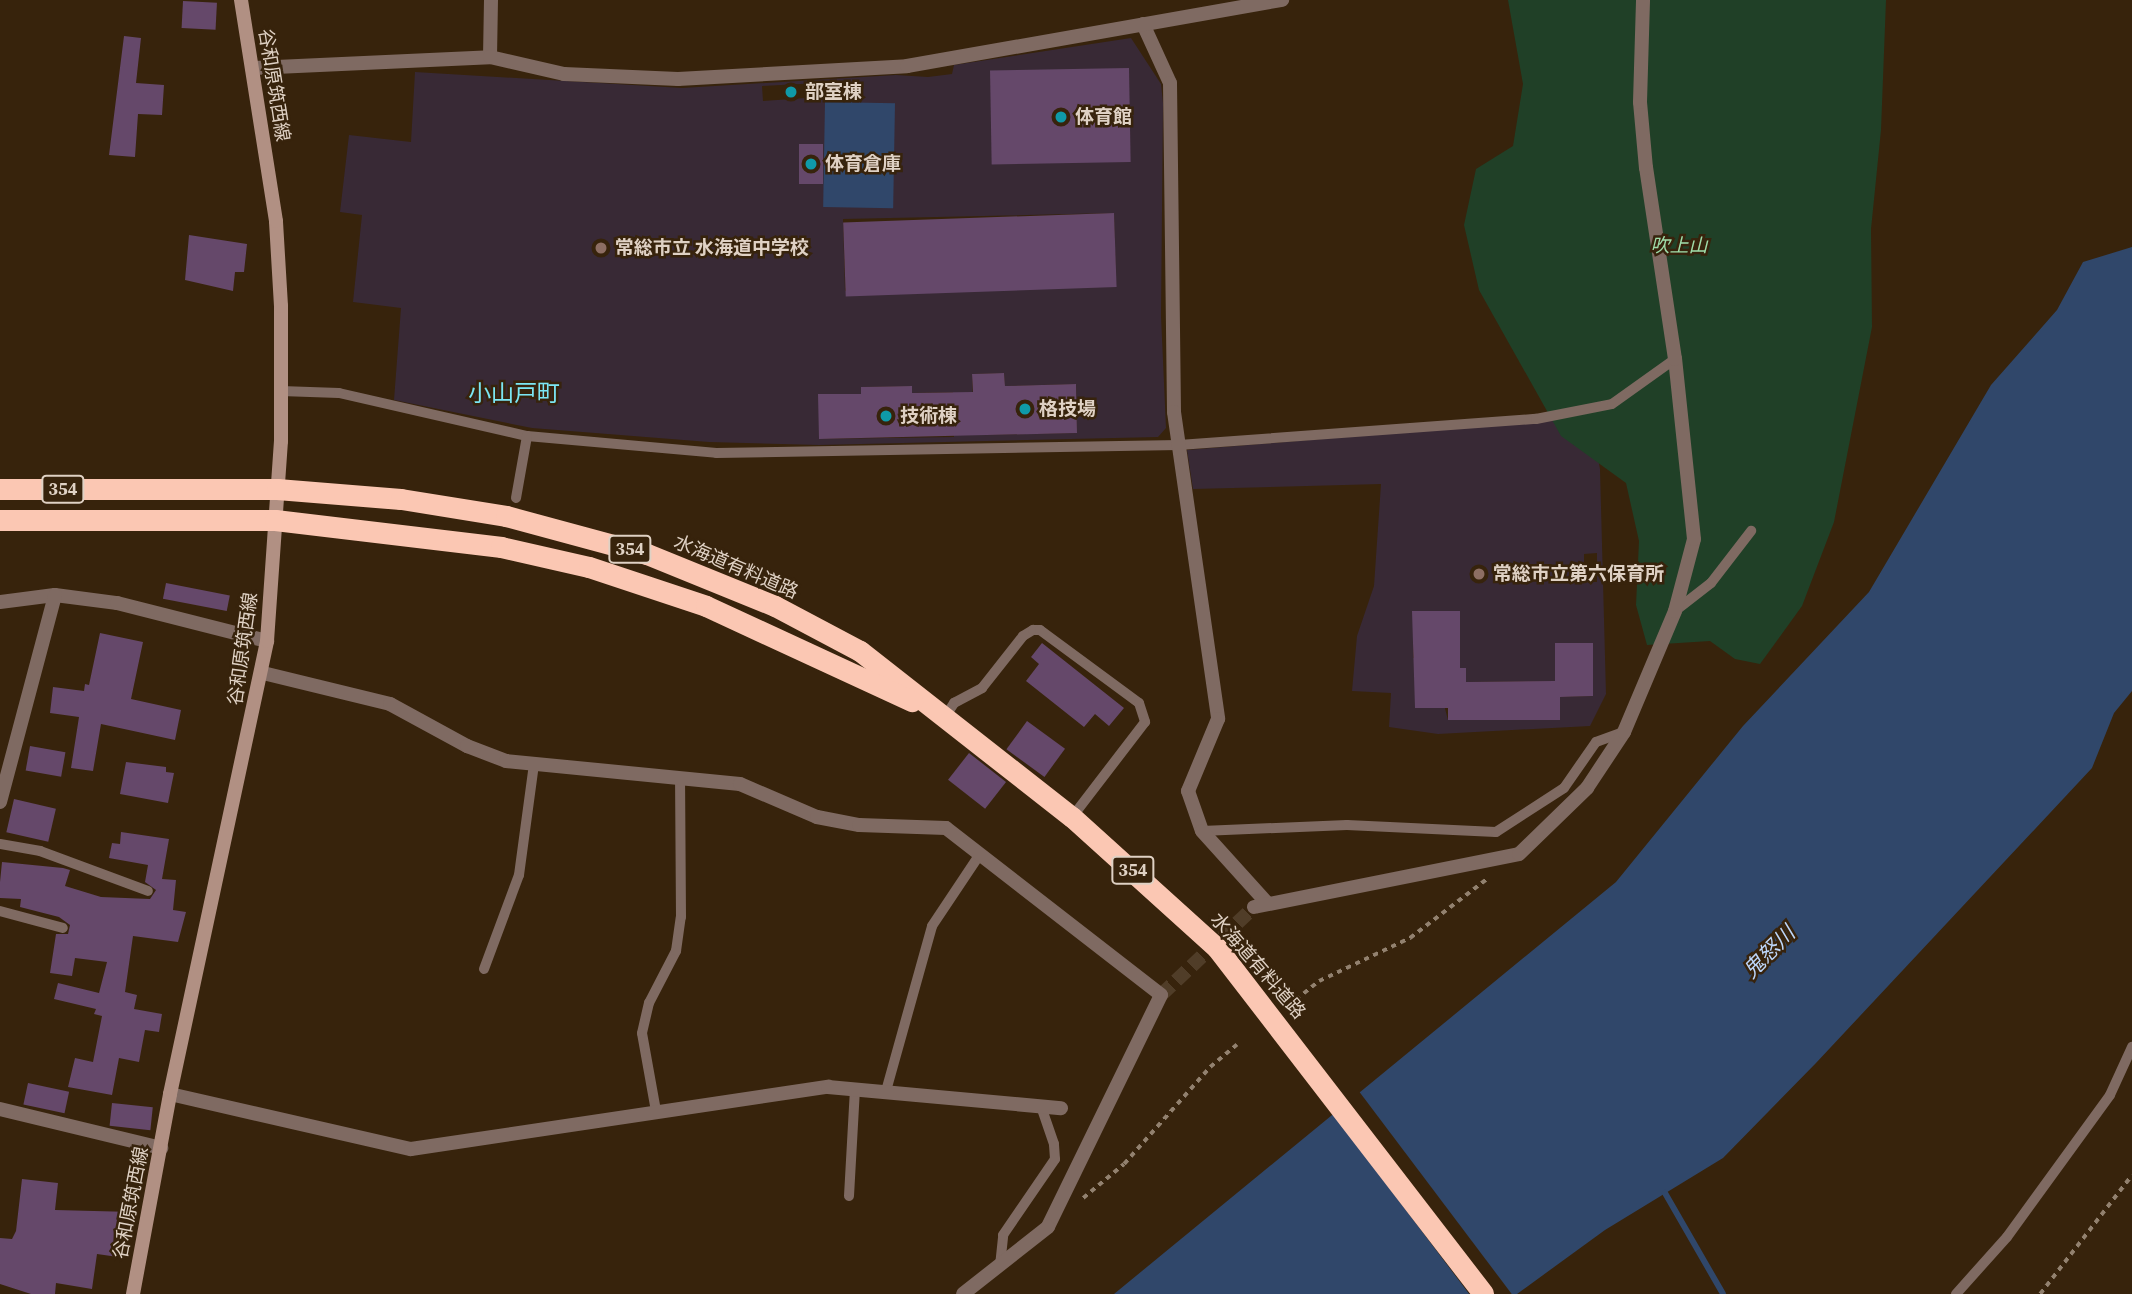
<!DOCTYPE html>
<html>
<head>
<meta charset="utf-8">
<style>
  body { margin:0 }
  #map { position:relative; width:2132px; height:1294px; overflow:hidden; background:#37230c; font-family:"Source Serif 4","Noto Sans JP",serif }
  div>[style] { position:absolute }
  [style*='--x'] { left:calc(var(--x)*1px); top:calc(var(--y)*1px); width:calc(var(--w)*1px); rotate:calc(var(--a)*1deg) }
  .education>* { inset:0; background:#382935 }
  .green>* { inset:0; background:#204027 }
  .water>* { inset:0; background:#30476a; transform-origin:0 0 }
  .pier>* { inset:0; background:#37230c; transform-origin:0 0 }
  .stream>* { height:6px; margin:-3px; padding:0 3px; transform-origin:3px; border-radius:3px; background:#30476a }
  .building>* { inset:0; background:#65486a; transform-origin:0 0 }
  .street-tunnel>* { height:14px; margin-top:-7px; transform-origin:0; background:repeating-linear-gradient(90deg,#503d28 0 14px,transparent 0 21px) }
  .path>* { height:3.5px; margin-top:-1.75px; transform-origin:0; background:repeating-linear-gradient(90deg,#92816f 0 5px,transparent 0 10px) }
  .lane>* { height:10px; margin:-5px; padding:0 5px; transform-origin:5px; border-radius:5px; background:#7f6a62 }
  .street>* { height:14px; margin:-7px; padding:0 7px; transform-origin:7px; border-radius:7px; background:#7f6a62 }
  .secondary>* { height:14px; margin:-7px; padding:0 7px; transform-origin:7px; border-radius:7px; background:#b19083 }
  .highway>* { height:21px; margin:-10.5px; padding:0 10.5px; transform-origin:10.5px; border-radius:10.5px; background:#fbc7b3 }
  .dots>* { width:19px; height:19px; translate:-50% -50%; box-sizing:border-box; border:4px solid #37230c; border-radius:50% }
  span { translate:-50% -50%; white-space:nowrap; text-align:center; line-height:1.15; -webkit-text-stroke:5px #37230c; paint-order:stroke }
  .shield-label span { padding:2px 5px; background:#37230c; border:2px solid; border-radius:5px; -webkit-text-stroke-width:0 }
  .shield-label { font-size:18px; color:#dfd1c4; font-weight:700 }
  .street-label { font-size:19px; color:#dfd1c4 }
  .poi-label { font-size:19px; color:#dfd1c4; font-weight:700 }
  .left { translate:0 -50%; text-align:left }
  .park-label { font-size:19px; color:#9fdda9; font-style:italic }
  .water-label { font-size:21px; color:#bdd6fa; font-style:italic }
  .quarter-label { font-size:23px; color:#7be6f3 }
</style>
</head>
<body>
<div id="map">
  <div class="education">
    <div style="clip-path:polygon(evenodd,1131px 38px,1161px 84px,1163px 103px,1161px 316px,1166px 428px,1158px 437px,819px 445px,709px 442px,532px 428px,394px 400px,401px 308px,353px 302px,362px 215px,340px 212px,349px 135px,411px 142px,415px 72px,682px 88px,896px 75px,928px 77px,952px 74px,954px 65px,1131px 38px,819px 83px,820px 97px,763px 101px,762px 86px,819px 83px,1131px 38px,799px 144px,823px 144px,823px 184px,799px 183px,799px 144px,1131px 38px,1114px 213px,1116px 286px,845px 291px,843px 219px,1114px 213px,1131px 38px,1004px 373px,1005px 386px,1076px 384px,1077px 433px,974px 435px,972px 374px,1004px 373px,1131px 38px,912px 386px,912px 393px,953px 392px,954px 437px,819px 439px,819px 395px,861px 394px,862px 387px,912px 386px)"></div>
    <div style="clip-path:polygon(evenodd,1590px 417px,1600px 469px,1606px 694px,1590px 726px,1438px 734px,1389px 727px,1391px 693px,1352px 691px,1357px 636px,1374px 586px,1381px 484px,1193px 489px,1187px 450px,1590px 417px,1597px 553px,1597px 582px,1584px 582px,1584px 554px,1597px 553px,1590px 417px,1413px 611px,1460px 611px,1460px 657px,1455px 668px,1466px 668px,1466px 682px,1555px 681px,1555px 644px,1592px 643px,1593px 696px,1560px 697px,1560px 720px,1448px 720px,1432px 659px,1413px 658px,1413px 611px)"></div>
  </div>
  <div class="green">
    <div style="clip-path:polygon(1508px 0,1886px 0,1881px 130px,1871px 229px,1872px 327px,1834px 522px,1802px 606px,1760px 664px,1735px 659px,1710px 641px,1647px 645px,1636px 605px,1639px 541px,1626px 483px,1561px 436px,1479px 290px,1464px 225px,1476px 169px,1513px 146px,1523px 84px)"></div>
  </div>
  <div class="water">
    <div style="left:825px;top:102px;width:70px;height:105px;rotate:1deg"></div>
    <div style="clip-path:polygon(2132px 247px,2132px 691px,2114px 713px,2092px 768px,1816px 1063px,1723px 1158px,1605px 1230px,1517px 1294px,1114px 1294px,1616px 882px,1743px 726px,1869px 592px,1991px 385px,2057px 310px,2083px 262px)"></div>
  </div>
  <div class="pier">
    <div style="left:1358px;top:1090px;width:256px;height:34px;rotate:53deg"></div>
  </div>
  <div class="stream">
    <div style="--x:1665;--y:1193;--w:116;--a:60.1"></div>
  </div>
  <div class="building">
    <div style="left:183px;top:1px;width:34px;height:27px;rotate:3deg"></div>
    <div style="clip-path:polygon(124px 36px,141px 38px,136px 83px,164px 85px,162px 115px,138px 114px,135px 157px,109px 155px)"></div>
    <div style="left:1129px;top:68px;width:94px;height:139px;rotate:89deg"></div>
    <div style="left:799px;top:144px;width:24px;height:40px"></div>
    <div style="left:1114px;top:213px;width:74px;height:271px;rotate:88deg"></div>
    <div style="clip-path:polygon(189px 235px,247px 244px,244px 272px,235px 272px,233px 291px,185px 280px)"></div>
    <div style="clip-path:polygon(1004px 373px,1005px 386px,1076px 384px,1077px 433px,819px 439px,818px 394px,861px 394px,861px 387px,912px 386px,912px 393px,973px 392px,972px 374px)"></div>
    <div style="left:166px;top:583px;width:65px;height:16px;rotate:11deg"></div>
    <div style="clip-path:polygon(1412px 611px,1460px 611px,1460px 668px,1466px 668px,1466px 682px,1555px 681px,1555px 643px,1593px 643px,1593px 696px,1560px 697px,1560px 720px,1448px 720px,1448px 708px,1415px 708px)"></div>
    <div style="clip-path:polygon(100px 633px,143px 642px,131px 699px,181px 710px,175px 740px,101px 724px,93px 771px,71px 768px,79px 717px,50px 713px,53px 687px,84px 691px,85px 684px,89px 685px)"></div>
    <div style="clip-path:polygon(1042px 643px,1124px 708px,1109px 726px,1095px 714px,1084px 727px,1026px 681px,1039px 664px,1031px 657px)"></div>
    <div style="left:1027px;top:721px;width:47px;height:35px;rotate:36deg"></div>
    <div style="left:30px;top:746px;width:36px;height:25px;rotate:10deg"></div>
    <div style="left:969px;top:753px;width:47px;height:34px;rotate:38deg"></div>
    <div style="clip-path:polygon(126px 762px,166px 767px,166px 772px,174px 773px,168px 803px,120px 794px)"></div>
    <div style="left:14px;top:799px;width:43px;height:34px;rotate:13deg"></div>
    <div style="clip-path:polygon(121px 832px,169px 839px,162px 879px,176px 880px,173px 910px,186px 912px,178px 942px,133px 936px,125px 992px,137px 995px,134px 1009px,162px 1014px,159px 1032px,145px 1030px,139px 1062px,119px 1058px,112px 1095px,68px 1087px,75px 1058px,93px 1062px,102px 1016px,94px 1014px,96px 1009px,54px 999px,58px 983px,99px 993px,107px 962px,75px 958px,72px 976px,50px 973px,56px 934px,68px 934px,70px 925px,59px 917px,20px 907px,21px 899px,0 898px,0 882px,2px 862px,63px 868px,70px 870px,65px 886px,101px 897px,150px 899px,156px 890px,145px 882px,148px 865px,109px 858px,112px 843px,120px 844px)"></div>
    <div style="left:28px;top:1083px;width:42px;height:22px;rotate:12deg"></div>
    <div style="left:112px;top:1103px;width:41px;height:23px;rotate:6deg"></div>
    <div style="clip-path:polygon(22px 1179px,58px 1183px,55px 1210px,133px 1212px,125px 1258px,97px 1254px,92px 1289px,56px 1283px,55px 1294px,31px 1294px,0 1284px,0 1238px,12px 1239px,16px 1231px)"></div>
  </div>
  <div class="street-tunnel">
    <div style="--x:1161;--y:995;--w:128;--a:-43.4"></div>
  </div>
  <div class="path">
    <div style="--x:1288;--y:1006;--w:40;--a:-39"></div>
    <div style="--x:1319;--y:981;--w:101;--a:-25.3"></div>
    <div style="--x:1410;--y:938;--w:97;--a:-37.5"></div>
    <div style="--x:1083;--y:1198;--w:53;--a:-39.7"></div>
    <div style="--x:1124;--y:1164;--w:130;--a:-48.4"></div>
    <div style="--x:1210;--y:1067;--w:35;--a:-40"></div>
    <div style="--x:2040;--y:1294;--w:150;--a:-52.3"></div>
  </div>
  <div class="lane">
    <div style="--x:281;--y:391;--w:58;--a:2"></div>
    <div style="--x:339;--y:393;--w:193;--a:12.9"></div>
    <div style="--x:527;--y:436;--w:190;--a:5.1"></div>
    <div style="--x:716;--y:453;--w:463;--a:-1"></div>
    <div style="--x:1179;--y:445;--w:358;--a:-4.2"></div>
    <div style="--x:1536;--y:419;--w:77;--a:-11.2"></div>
    <div style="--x:1612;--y:404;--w:77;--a:-35.5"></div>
    <div style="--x:516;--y:498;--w:63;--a:-79.9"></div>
    <div style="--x:1675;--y:611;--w:46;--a:-37.9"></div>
    <div style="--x:1711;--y:583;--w:66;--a:-52.4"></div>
    <div style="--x:945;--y:717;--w:17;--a:-57"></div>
    <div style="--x:954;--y:703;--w:32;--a:-28"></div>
    <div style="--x:982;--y:688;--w:66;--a:-51.7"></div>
    <div style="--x:1023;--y:636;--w:12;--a:-31"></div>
    <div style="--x:1033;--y:630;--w:7;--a:0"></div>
    <div style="--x:1040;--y:630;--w:123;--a:36.4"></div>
    <div style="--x:1139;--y:703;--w:20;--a:72"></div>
    <div style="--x:1145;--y:722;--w:120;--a:127.5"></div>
    <div style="--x:1202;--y:831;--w:145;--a:-2.4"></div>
    <div style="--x:1347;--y:825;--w:149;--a:2.7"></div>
    <div style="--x:1496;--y:832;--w:81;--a:-32.9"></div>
    <div style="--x:1564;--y:788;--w:56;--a:-55.2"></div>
    <div style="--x:1596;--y:742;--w:30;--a:-20"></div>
    <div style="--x:0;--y:844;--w:41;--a:9.9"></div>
    <div style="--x:40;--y:851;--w:115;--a:20.3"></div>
    <div style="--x:0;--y:911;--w:65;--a:15.1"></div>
    <div style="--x:484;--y:969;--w:100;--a:-69.6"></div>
    <div style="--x:519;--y:875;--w:112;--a:-82.3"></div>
    <div style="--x:886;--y:1091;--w:171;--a:-74.4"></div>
    <div style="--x:932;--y:926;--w:87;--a:-56.3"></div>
    <div style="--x:656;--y:1111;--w:79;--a:-100.2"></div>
    <div style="--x:642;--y:1033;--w:31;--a:-77"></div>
    <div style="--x:649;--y:1003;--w:59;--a:-62.6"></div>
    <div style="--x:676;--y:951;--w:34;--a:-82"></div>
    <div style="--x:681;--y:917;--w:139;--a:-90.4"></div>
    <div style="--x:849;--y:1196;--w:107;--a:-86.8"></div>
    <div style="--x:1000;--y:1266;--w:31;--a:-84"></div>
    <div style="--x:1003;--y:1235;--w:92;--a:-55.6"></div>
    <div style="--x:1055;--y:1159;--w:15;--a:-94"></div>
    <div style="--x:1054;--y:1144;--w:39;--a:-109"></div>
    <div style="--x:1956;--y:1294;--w:76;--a:-48.2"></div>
    <div style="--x:2007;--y:1237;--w:175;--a:-54"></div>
    <div style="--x:2110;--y:1095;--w:53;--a:-65.4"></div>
  </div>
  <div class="street">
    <div style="--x:1143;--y:24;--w:65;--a:65.4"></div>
    <div style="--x:1170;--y:83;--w:329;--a:89.3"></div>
    <div style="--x:1174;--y:412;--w:310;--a:81.8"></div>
    <div style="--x:1218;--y:719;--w:78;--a:112.6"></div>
    <div style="--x:1188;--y:791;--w:42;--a:70.7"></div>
    <div style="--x:1202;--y:831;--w:97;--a:47.9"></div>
    <div style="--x:490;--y:57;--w:57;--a:-89"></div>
    <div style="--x:252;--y:68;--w:238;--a:-2.6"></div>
    <div style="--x:490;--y:57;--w:76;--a:12.9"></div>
    <div style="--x:564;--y:74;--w:114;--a:2.5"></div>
    <div style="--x:678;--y:79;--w:229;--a:-3.2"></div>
    <div style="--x:907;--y:66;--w:381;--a:-10"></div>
    <div style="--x:0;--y:602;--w:55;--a:-7.3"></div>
    <div style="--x:55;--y:595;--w:63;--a:7.4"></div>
    <div style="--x:117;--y:603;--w:155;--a:14.2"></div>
    <div style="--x:263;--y:673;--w:131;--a:13.7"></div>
    <div style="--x:390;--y:704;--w:88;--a:28.6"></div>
    <div style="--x:467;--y:746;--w:42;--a:21"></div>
    <div style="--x:506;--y:761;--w:235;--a:5.6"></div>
    <div style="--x:740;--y:784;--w:84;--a:23.2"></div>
    <div style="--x:817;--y:817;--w:43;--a:10.8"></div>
    <div style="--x:859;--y:825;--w:87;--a:2"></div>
    <div style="--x:946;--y:828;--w:272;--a:37.8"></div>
    <div style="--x:1161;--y:995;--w:258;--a:116"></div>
    <div style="--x:1048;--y:1227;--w:108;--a:141.8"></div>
    <div style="--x:0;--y:802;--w:214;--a:-75.1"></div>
    <div style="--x:1254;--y:907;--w:270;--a:-11.3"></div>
    <div style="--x:1519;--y:854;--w:95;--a:-44.1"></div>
    <div style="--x:1587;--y:788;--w:67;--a:-56.5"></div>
    <div style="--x:1624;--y:732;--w:131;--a:-67.1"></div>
    <div style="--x:1675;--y:611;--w:74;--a:-75.2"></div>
    <div style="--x:1694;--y:539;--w:181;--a:-96"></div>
    <div style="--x:1675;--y:359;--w:193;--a:-98.6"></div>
    <div style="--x:1646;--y:168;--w:66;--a:-95.2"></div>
    <div style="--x:1640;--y:102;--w:102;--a:-88.3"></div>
    <div style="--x:170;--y:1094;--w:247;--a:12.9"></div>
    <div style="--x:411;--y:1149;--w:422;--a:-8.5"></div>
    <div style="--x:828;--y:1087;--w:234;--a:5.2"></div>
    <div style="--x:0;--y:1109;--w:166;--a:13.6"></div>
  </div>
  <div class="secondary">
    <div style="--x:133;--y:1294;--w:203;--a:-79.5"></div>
    <div style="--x:170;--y:1094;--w:463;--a:-77.9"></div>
    <div style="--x:267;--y:641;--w:200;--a:-86"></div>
    <div style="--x:281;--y:441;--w:135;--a:-90"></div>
    <div style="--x:281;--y:306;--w:85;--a:-93.4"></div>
    <div style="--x:276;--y:221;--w:224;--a:-99"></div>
  </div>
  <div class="highway">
    <div style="--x:0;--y:489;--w:277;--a:0"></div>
    <div style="--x:277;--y:489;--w:124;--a:4.6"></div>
    <div style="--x:401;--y:499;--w:106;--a:9.2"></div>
    <div style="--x:506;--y:516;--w:146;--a:15.1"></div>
    <div style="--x:647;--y:554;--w:138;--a:22.1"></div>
    <div style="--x:775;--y:606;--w:96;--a:27.9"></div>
    <div style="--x:860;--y:651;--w:269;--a:38.1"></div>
    <div style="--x:1072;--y:817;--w:195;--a:42.1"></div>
    <div style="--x:1217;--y:948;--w:436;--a:52.4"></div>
    <div style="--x:0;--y:520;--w:275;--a:0"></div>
    <div style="--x:275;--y:520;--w:228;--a:6.8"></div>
    <div style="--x:501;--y:547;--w:90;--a:12.8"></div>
    <div style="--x:589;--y:567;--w:123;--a:18.4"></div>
    <div style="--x:706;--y:606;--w:227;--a:24.8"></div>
  </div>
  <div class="dots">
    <div style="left:791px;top:92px;background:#0f9aa8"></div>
    <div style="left:1061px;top:117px;background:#0f9aa8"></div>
    <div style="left:811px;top:164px;background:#0f9aa8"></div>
    <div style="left:601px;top:248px;background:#8d6e63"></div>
    <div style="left:1025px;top:409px;background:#0f9aa8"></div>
    <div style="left:886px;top:416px;background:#0f9aa8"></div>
    <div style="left:1479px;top:574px;background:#8d6e63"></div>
  </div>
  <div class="shield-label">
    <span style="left:63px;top:489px">354</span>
    <span style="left:630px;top:549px">354</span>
    <span style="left:1133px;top:870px">354</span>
  </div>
  <div class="street-label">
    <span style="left:274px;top:85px;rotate:81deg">谷和原筑西線</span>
    <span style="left:736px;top:567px;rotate:23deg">水海道有料道路</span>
    <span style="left:243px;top:649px;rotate:-82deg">谷和原筑西線</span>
    <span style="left:1258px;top:966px;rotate:49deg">水海道有料道路</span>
    <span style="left:131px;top:1203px;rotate:-79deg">谷和原筑西線</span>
  </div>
  <div class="poi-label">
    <span class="left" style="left:805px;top:92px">部室棟</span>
    <span class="left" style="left:1075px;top:117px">体育館</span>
    <span class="left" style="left:825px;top:164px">体育倉庫</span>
    <span class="left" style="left:615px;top:248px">常総市立 水海道中学校</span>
    <span class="left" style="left:1039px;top:409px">格技場</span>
    <span class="left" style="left:900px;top:416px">技術棟</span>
    <span class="left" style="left:1493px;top:574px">常総市立第六保育所</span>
  </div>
  <div class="park-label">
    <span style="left:1679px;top:246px">吹上山</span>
  </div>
  <div class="water-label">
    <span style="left:1769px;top:952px;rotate:-45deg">鬼怒川</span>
  </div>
  <div class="quarter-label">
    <span style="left:514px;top:393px">小山戸町</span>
  </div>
</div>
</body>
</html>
